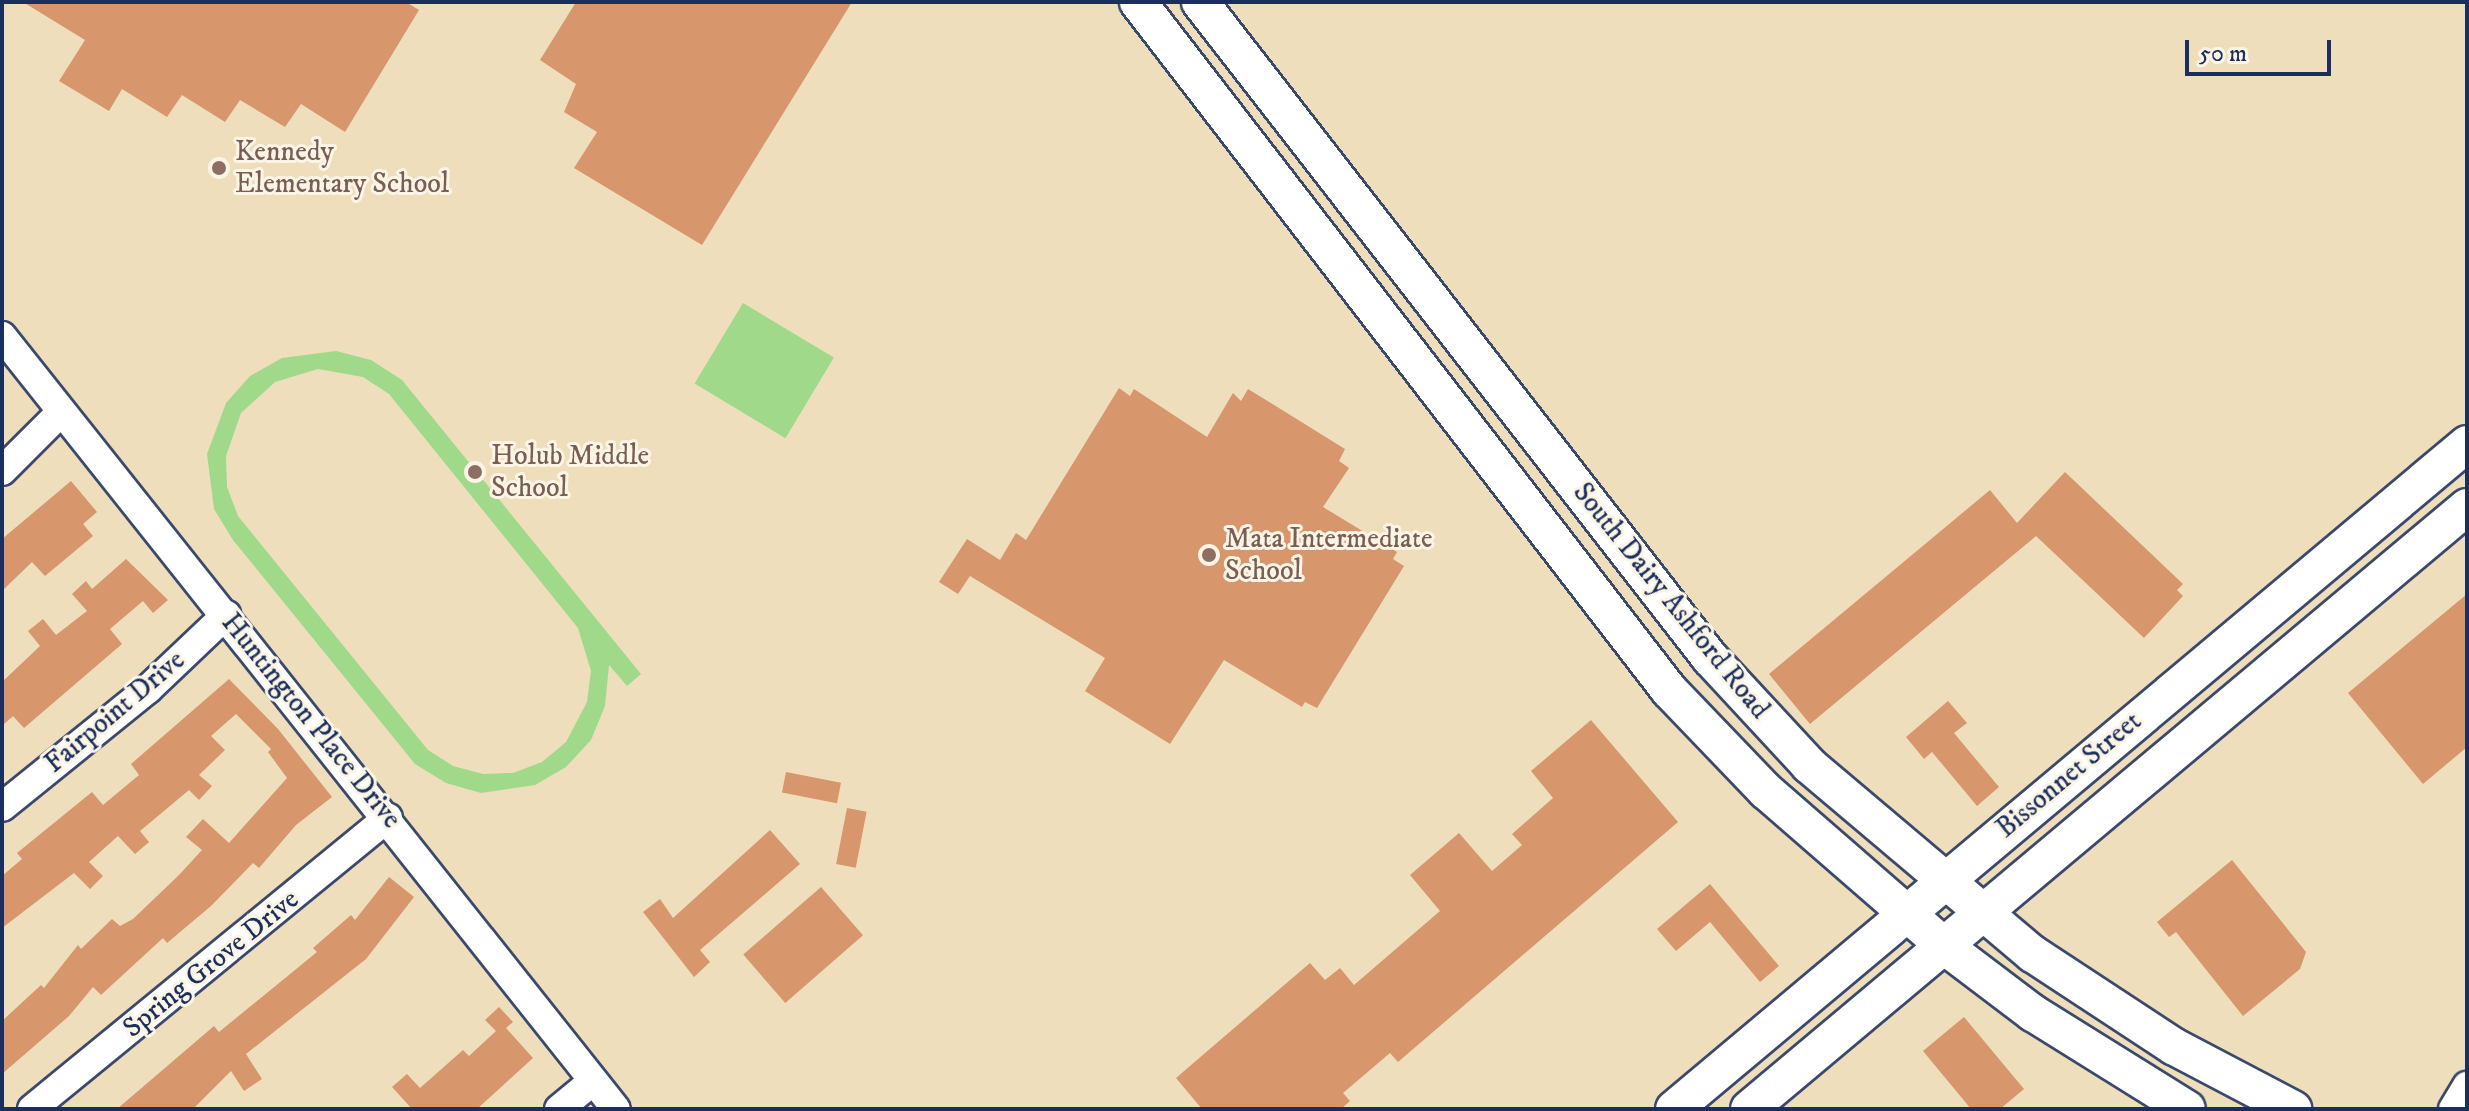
<!DOCTYPE html>
<html>
<head>
<meta charset="utf-8">
<style>
  body { margin:0 }
  #map { position:relative; width:2469px; height:1111px; overflow:hidden; background:#eedebc; font-family:"IM FELL DW Pica",serif }
  div>[style] { position:absolute }
  [style*='--x'] { left:calc(var(--x)*1px); top:calc(var(--y)*1px); width:calc(var(--w)*1px); rotate:calc(var(--a)*1deg) }
  .green>* { inset:0; background:#a1d98b; transform-origin:0 0 }
  .building>* { inset:0; background:#d7966b; transform-origin:0 0 }
  .roads { filter:drop-shadow(2px 0 #3b496c) drop-shadow(-2px 0 #3b496c) drop-shadow(0 2px #3b496c) drop-shadow(0 -2px #3b496c) }
  .minor>* { height:28px; margin:-14px; padding:0 14px; transform-origin:14px; border-radius:14px; background:#fff }
  .major>* { height:36px; margin:-18px; padding:0 18px; transform-origin:18px; border-radius:18px; background:#fff }
  .dots>* { width:22px; height:22px; translate:-50% -50%; box-sizing:border-box; border:4px solid #fcf5e5; border-radius:50% }
  span { translate:-50% -50%; white-space:nowrap; text-align:center; line-height:1.15; -webkit-text-stroke:6px #fcf5e5; paint-order:stroke }
  .education-label { font-size:28px; color:#785e54 }
  .left { translate:0 -50%; text-align:left }
  .street-label { font-size:28px; color:#1b2f5e }
  .frame { position:absolute; inset:0; border:4px solid #1b2f5e; pointer-events:none }
  .scale { position:absolute; left:2185px; top:40px; width:146px; height:36px; box-sizing:border-box; border:4px solid #1b2f5e; border-top:0; padding-left:10px; font-size:24px; line-height:28px; white-space:nowrap; color:#1b2f5e; -webkit-text-stroke:6px #fcf5e5; paint-order:stroke }
</style>
</head>
<body>
<div id="map">
  <div class="green">
    <div style="left:743px;top:303px;width:106px;height:94px;rotate:31deg"></div>
    <div style="clip-path:polygon(evenodd,336px 351px,371px 360px,402px 380px,641px 674px,627px 686px,609px 665px,605px 706px,591px 740px,566px 767px,535px 785px,481px 793px,446px 783px,415px 764px,233px 540px,214px 509px,207px 454px,226px 403px,250px 376px,282px 358px,336px 351px,318px 369px,363px 377px,389px 394px,578px 628px,591px 671px,587px 702px,566px 742px,542px 762px,513px 773px,483px 774px,453px 766px,428px 750px,238px 516px,227px 487px,226px 456px,241px 413px,275px 382px,318px 369px)"></div>
  </div>
  <div class="building">
    <div style="clip-path:polygon(23px 2px,406px 2px,419px 10px,345px 132px,301px 104px,285px 127px,240px 100px,225px 122px,182px 95px,167px 117px,122px 89px,109px 111px,59px 81px,85px 40px)"></div>
    <div style="clip-path:polygon(576px 2px,852px 2px,702px 245px,574px 168px,597px 132px,564px 112px,576px 84px,540px 60px)"></div>
    <div style="clip-path:polygon(1119px 388px,1130px 396px,1134px 389px,1207px 437px,1233px 393px,1241px 401px,1248px 389px,1345px 449px,1339px 461px,1349px 468px,1323px 507px,1397px 552px,1393px 559px,1404px 566px,1317px 708px,1305px 702px,1302px 707px,1224px 660px,1170px 744px,1085px 691px,1105px 658px,970px 576px,958px 594px,939px 582px,967px 539px,1000px 560px,1016px 533px,1026px 540px)"></div>
    <div style="clip-path:polygon(2065px 472px,2183px 584px,2177px 590px,2183px 596px,2144px 638px,2036px 536px,1810px 724px,1769px 674px,1990px 490px,2017px 523px)"></div>
    <div style="clip-path:polygon(71px 481px,97px 512px,83px 524px,93px 536px,45px 576px,32px 562px,2px 591px,2px 539px)"></div>
    <div style="clip-path:polygon(126px 559px,168px 600px,153px 613px,143px 601px,110px 629px,122px 644px,24px 728px,13px 716px,2px 726px,2px 682px,40px 646px,28px 631px,43px 619px,56px 635px,87px 611px,72px 594px,86px 581px,92px 589px)"></div>
    <div style="clip-path:polygon(2467px 594px,2467px 747px,2423px 784px,2348px 693px)"></div>
    <div style="clip-path:polygon(229px 679px,278px 729px,332px 797px,296px 825px,259px 868px,253px 863px,211px 906px,167px 943px,163px 938px,101px 995px,93px 987px,69px 1016px,2px 1074px,2px 1021px,41px 985px,44px 988px,78px 945px,81px 949px,112px 919px,120px 926px,133px 919px,179px 875px,202px 850px,186px 837px,203px 819px,229px 843px,287px 778px,268px 752px,271px 749px,236px 714px,211px 736px,225px 750px,199px 775px,212px 786px,199px 800px,189px 790px,140px 831px,149px 842px,135px 854px,118px 836px,89px 862px,103px 876px,90px 889px,74px 873px,2px 928px,2px 876px,22px 859px,17px 853px,92px 792px,103px 805px,139px 775px,131px 764px)"></div>
    <div style="clip-path:polygon(1948px 701px,1967px 723px,1954px 733px,1999px 787px,1977px 806px,1932px 752px,1924px 759px,1906px 737px)"></div>
    <div style="clip-path:polygon(1591px 720px,1678px 822px,1398px 1062px,1390px 1053px,1343px 1093px,1350px 1101px,1341px 1109px,1202px 1109px,1176px 1078px,1310px 963px,1325px 980px,1340px 968px,1354px 985px,1440px 911px,1410px 875px,1459px 833px,1492px 871px,1522px 845px,1512px 834px,1553px 798px,1531px 771px)"></div>
    <div style="left:786px;top:772px;width:56px;height:21px;rotate:11deg"></div>
    <div style="left:847px;top:808px;width:20px;height:57px;rotate:11deg"></div>
    <div style="clip-path:polygon(770px 830px,800px 864px,700px 950px,710px 962px,694px 977px,643px 912px,660px 899px,673px 918px)"></div>
    <div style="clip-path:polygon(2232px 860px,2306px 952px,2300px 969px,2243px 1016px,2176px 932px,2169px 937px,2157px 922px)"></div>
    <div style="clip-path:polygon(389px 877px,414px 897px,366px 959px,246px 1054px,262px 1079px,244px 1091px,231px 1071px,193px 1109px,117px 1109px,214px 1026px,219px 1032px,317px 952px,313px 948px,351px 915px,355px 920px)"></div>
    <div style="clip-path:polygon(1710px 884px,1779px 966px,1760px 982px,1710px 922px,1676px 951px,1657px 929px)"></div>
    <div style="left:821px;top:887px;width:64px;height:103px;rotate:49deg"></div>
    <div style="clip-path:polygon(499px 1007px,513px 1022px,506px 1028px,533px 1058px,477px 1109px,412px 1109px,392px 1087px,407px 1074px,420px 1088px,463px 1050px,469px 1056px,496px 1031px,485px 1020px)"></div>
    <div style="clip-path:polygon(1964px 1017px,2024px 1089px,2000px 1109px,1971px 1109px,1923px 1051px)"></div>
  </div>
  <div class="roads">
    <div class="minor">
      <div style="--x:2;--y:336;--w:987;--a:51.54"></div>
      <div style="--x:2;--y:471;--w:83;--a:-45"></div>
      <div style="--x:2;--y:807;--w:188;--a:-38.9"></div>
      <div style="--x:148;--y:689;--w:108;--a:-43.5"></div>
      <div style="--x:32;--y:1109;--w:460;--a:-39.3"></div>
      <div style="--x:559;--y:1109;--w:44;--a:-39.5"></div>
      <div style="--x:2453;--y:1109;--w:27;--a:-59"></div>
    </div>
    <div class="major">
      <div style="--x:1138;--y:2;--w:869;--a:52.34"></div>
      <div style="--x:1669;--y:690;--w:140;--a:46.2"></div>
      <div style="--x:1766;--y:791;--w:235;--a:41"></div>
      <div style="--x:1943;--y:945;--w:113;--a:37.1"></div>
      <div style="--x:2033;--y:1013;--w:181;--a:31.9"></div>
      <div style="--x:1200;--y:2;--w:831;--a:52.14"></div>
      <div style="--x:1710;--y:658;--w:146;--a:47.2"></div>
      <div style="--x:1809;--y:765;--w:293;--a:40.2"></div>
      <div style="--x:2033;--y:954;--w:168;--a:33.3"></div>
      <div style="--x:2173;--y:1046;--w:136;--a:27.7"></div>
      <div style="--x:1674;--y:1109;--w:1035;--a:-39.98"></div>
      <div style="--x:1749;--y:1109;--w:937;--a:-39.98"></div>
    </div>
  </div>
  <div class="dots">
    <div style="left:219px;top:168px;background:#8d6e63"></div>
    <div style="left:475px;top:472px;background:#8d6e63"></div>
    <div style="left:1209px;top:555px;background:#8d6e63"></div>
  </div>
  <div class="education-label">
    <span class="left" style="left:235px;top:168px">Kennedy<br>Elementary School</span>
    <span class="left" style="left:491px;top:472px">Holub Middle<br>School</span>
    <span class="left" style="left:1225px;top:555px">Mata Intermediate<br>School</span>
  </div>
  <div class="street-label">
    <span style="left:1671px;top:601px;rotate:51deg">South Dairy Ashford Road</span>
    <span style="left:115px;top:712px;rotate:-40deg">Fairpoint Drive</span>
    <span style="left:311px;top:721px;rotate:51deg">Huntington Place Drive</span>
    <span style="left:2069px;top:775px;rotate:-40deg">Bissonnet Street</span>
    <span style="left:211px;top:964px;rotate:-39deg">Spring Grove Drive</span>
  </div>
  <div class="frame"></div>
  <div class="scale">50 m</div>
</div>
</body>
</html>
